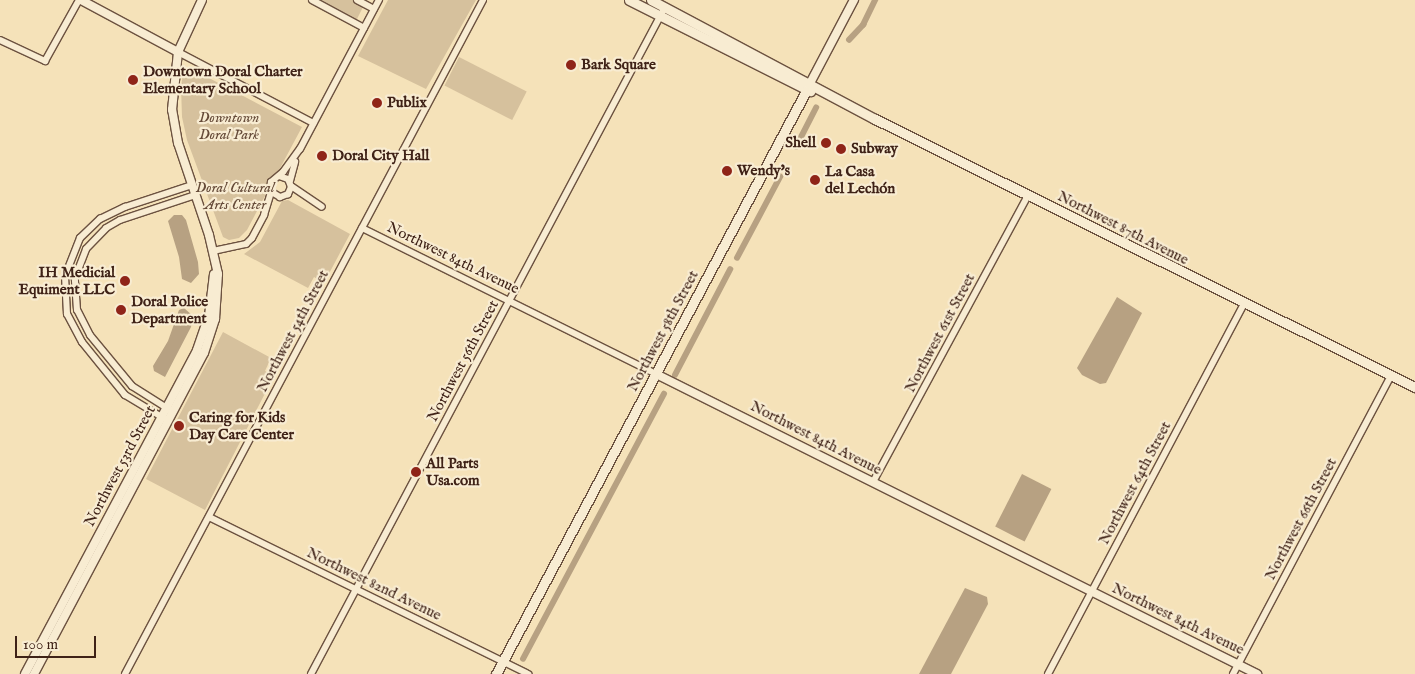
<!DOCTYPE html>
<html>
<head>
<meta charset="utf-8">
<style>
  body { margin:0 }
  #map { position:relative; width:1415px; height:674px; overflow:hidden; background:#f5e2b9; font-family:"IM FELL English",serif }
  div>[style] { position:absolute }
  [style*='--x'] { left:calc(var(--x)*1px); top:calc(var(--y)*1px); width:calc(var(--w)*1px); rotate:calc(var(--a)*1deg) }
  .green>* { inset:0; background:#d6c19d; transform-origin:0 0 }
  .water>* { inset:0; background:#b7a182; transform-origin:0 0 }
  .canal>* { height:5.5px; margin:-2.75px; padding:0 2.75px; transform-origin:2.75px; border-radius:2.75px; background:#b7a182 }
  .roads { filter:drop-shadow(1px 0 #6c5240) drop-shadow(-1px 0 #6c5240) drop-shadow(0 1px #6c5240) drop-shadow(0 -1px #6c5240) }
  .minor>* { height:6px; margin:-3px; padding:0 3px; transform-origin:3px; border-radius:3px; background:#f8ecd2 }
  .tertiary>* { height:8px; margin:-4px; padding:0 4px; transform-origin:4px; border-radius:4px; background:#f8ecd2 }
  .secondary>* { height:9px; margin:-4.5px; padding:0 4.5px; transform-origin:4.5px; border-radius:4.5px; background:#f8ecd2 }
  .dots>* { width:14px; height:14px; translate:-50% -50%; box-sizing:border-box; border:2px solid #f8ecd2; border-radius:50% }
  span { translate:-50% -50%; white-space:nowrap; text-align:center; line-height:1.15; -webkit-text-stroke:4.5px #f8ecd2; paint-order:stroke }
  .poi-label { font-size:15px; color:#3f2217; font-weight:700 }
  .left { translate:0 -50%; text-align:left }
  .right { translate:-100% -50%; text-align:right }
  .park-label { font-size:15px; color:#654a38; font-style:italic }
  .street-label { font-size:15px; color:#3f2217 }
  .scale { position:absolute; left:15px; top:636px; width:81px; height:22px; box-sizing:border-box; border:2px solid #3f2217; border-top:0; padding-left:6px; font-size:15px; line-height:18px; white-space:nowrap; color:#3f2217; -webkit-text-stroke:4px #f8ecd2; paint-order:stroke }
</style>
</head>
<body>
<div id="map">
  <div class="green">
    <div style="clip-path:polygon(317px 0,354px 0,364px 5px,356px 21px)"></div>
    <div style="clip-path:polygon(388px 0,476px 0,426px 89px,358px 56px)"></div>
    <div style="left:459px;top:57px;width:76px;height:32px;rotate:27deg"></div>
    <div style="clip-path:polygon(190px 68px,302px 127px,278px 172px,267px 180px,266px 194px,247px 230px,239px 238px,229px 240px,223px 237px,187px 140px,182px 117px,181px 87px,183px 74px)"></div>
    <div style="clip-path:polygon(288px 200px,350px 234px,324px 283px,314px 277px,308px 288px,244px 254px,260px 242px,282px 201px)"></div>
    <div style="clip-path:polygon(223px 332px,271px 358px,265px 371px,274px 376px,205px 510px,146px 479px)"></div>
  </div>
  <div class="water">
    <div style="clip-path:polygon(174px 215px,182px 215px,186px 220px,198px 262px,199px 274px,191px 283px,182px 279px,179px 257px,168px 221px)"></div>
    <div style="clip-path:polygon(1117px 297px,1142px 313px,1106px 383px,1100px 384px,1082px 375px,1077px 368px)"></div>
    <div style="clip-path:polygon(184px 308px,193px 316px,191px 327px,165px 377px,154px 371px,153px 366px,168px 341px,179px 310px)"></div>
    <div style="left:1022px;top:474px;width:33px;height:59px;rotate:27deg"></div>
    <div style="clip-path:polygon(965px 588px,987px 597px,988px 604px,951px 674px,919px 674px)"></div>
  </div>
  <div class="canal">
    <div style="--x:849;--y:40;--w:21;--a:-47"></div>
    <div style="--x:863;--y:25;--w:28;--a:-64"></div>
    <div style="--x:796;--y:147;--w:44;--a:-62.9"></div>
    <div style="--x:737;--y:258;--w:92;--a:-62"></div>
    <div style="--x:675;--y:375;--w:119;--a:-62.4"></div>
    <div style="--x:523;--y:659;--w:300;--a:-62"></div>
  </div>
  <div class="roads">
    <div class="minor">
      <div style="--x:312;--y:0;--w:59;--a:28.3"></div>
      <div style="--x:357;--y:0;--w:19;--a:28"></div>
      <div style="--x:0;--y:40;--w:50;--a:25"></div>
      <div style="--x:45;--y:61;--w:70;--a:-60.9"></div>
      <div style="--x:178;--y:52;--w:153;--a:27.7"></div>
      <div style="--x:279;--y:176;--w:9;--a:18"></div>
      <div style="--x:288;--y:179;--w:9;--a:69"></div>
      <div style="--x:291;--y:187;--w:8;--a:113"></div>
      <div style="--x:288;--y:194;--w:9;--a:159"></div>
      <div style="--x:280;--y:197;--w:12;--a:-149"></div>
      <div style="--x:270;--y:191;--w:9;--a:-84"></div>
      <div style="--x:271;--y:182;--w:16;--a:-40"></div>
      <div style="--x:283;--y:172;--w:29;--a:-54"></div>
      <div style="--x:300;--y:149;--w:169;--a:-62.1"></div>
      <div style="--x:290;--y:181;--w:20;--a:-75"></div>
      <div style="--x:291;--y:186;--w:37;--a:34"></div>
      <div style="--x:362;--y:228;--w:328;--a:26.4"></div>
      <div style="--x:213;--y:251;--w:34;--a:-12"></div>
      <div style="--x:246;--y:244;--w:8;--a:-45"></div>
      <div style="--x:252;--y:238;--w:26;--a:-62"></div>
      <div style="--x:264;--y:215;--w:24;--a:-73"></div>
      <div style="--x:170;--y:410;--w:45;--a:-147.7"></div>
      <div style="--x:132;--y:386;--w:66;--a:-129.5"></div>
      <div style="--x:90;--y:335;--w:28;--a:-117"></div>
      <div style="--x:77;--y:310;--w:32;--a:-94"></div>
      <div style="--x:75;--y:278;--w:31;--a:-69"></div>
      <div style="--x:86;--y:249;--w:29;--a:-46"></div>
      <div style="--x:106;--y:228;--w:16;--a:-30"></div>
      <div style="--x:120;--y:220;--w:79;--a:-18.4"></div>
      <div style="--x:165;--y:419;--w:47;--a:-149"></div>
      <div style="--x:125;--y:395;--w:68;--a:-129.1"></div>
      <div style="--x:82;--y:342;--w:32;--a:-118"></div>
      <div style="--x:67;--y:314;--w:38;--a:-93"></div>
      <div style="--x:65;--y:276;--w:41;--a:-68.5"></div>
      <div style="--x:80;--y:238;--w:28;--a:-44"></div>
      <div style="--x:100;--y:219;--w:28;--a:-26"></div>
      <div style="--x:125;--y:207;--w:71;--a:-18.2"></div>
      <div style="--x:873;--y:482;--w:326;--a:-61.6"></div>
      <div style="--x:209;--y:517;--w:356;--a:26.2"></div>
      <div style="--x:125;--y:674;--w:763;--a:-62.02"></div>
      <div style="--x:311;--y:674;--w:755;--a:-62.04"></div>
      <div style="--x:1048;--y:674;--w:419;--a:-62.1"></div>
      <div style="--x:1233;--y:674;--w:338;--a:-62.1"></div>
    </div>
    <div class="tertiary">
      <div style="--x:81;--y:0;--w:110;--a:28.2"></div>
      <div style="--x:807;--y:89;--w:101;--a:-62.2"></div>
      <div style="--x:656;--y:374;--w:672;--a:26.53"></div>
      <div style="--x:25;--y:674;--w:367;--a:-62"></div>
      <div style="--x:197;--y:350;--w:36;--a:-71"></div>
      <div style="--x:209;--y:316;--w:42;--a:-83.2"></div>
      <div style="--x:34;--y:674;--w:363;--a:-62.1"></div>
      <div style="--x:204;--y:353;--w:36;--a:-72"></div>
      <div style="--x:215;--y:319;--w:45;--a:-86.2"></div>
      <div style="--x:218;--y:274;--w:40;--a:-103"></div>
      <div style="--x:209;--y:235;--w:97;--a:-108.6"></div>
      <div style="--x:178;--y:143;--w:34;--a:-100"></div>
      <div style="--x:172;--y:110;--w:58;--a:-84.1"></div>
      <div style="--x:178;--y:52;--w:57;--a:-65.2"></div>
    </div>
    <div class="secondary">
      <div style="--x:629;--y:0;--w:203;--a:26.7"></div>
      <div style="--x:651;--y:0;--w:254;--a:28"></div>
      <div style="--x:875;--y:119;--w:603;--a:26.4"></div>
      <div style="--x:496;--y:674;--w:660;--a:-62"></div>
    </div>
  </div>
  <div class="dots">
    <div style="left:571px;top:65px;background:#8f2418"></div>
    <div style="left:133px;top:80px;background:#8f2418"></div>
    <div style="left:377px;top:103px;background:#8f2418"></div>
    <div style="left:826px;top:143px;background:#8f2418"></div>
    <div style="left:841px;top:149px;background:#8f2418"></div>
    <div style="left:322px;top:156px;background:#8f2418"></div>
    <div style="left:727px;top:171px;background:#8f2418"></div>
    <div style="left:815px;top:180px;background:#8f2418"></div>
    <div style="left:125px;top:281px;background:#8f2418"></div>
    <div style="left:121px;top:310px;background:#8f2418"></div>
    <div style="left:179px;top:426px;background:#8f2418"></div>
    <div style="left:416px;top:472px;background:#8f2418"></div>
  </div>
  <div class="poi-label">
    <span class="left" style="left:581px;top:65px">Bark Square</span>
    <span class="left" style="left:143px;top:80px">Downtown Doral Charter<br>Elementary School</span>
    <span class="left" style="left:387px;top:103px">Publix</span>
    <span class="right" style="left:816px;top:143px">Shell</span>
    <span class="left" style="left:851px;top:149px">Subway</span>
    <span class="left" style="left:332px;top:156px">Doral City Hall</span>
    <span class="left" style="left:737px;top:171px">Wendy's</span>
    <span class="left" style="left:825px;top:180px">La Casa<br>del Lechón</span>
    <span class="right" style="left:115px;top:281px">IH Medicial<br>Equiment LLC</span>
    <span class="left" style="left:131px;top:310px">Doral Police<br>Department</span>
    <span class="left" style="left:189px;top:426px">Caring for Kids<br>Day Care Center</span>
    <span class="left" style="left:426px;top:472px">All Parts<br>Usa.com</span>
  </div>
  <div class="park-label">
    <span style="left:229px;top:126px">Downtown<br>Doral Park</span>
    <span style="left:235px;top:196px">Doral Cultural<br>Arts Center</span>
  </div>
  <div class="street-label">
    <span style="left:1123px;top:228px;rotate:27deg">Northwest 87th Avenue</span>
    <span style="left:453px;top:258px;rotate:26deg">Northwest 84th Avenue</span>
    <span style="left:293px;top:331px;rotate:-62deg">Northwest 54th Street</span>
    <span style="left:663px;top:331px;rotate:-62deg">Northwest 58th Street</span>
    <span style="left:940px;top:333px;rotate:-62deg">Northwest 61st Street</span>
    <span style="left:463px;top:361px;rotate:-62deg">Northwest 56th Street</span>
    <span style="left:816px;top:438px;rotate:27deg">Northwest 84th Avenue</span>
    <span style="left:120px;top:466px;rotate:-62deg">Northwest 53rd Street</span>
    <span style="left:1135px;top:483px;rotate:-62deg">Northwest 64th Street</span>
    <span style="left:1301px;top:519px;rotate:-62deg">Northwest 66th Street</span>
    <span style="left:374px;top:584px;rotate:26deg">Northwest 82nd Avenue</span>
    <span style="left:1178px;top:619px;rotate:26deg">Northwest 84th Avenue</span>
  </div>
  <div class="scale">100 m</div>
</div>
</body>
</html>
